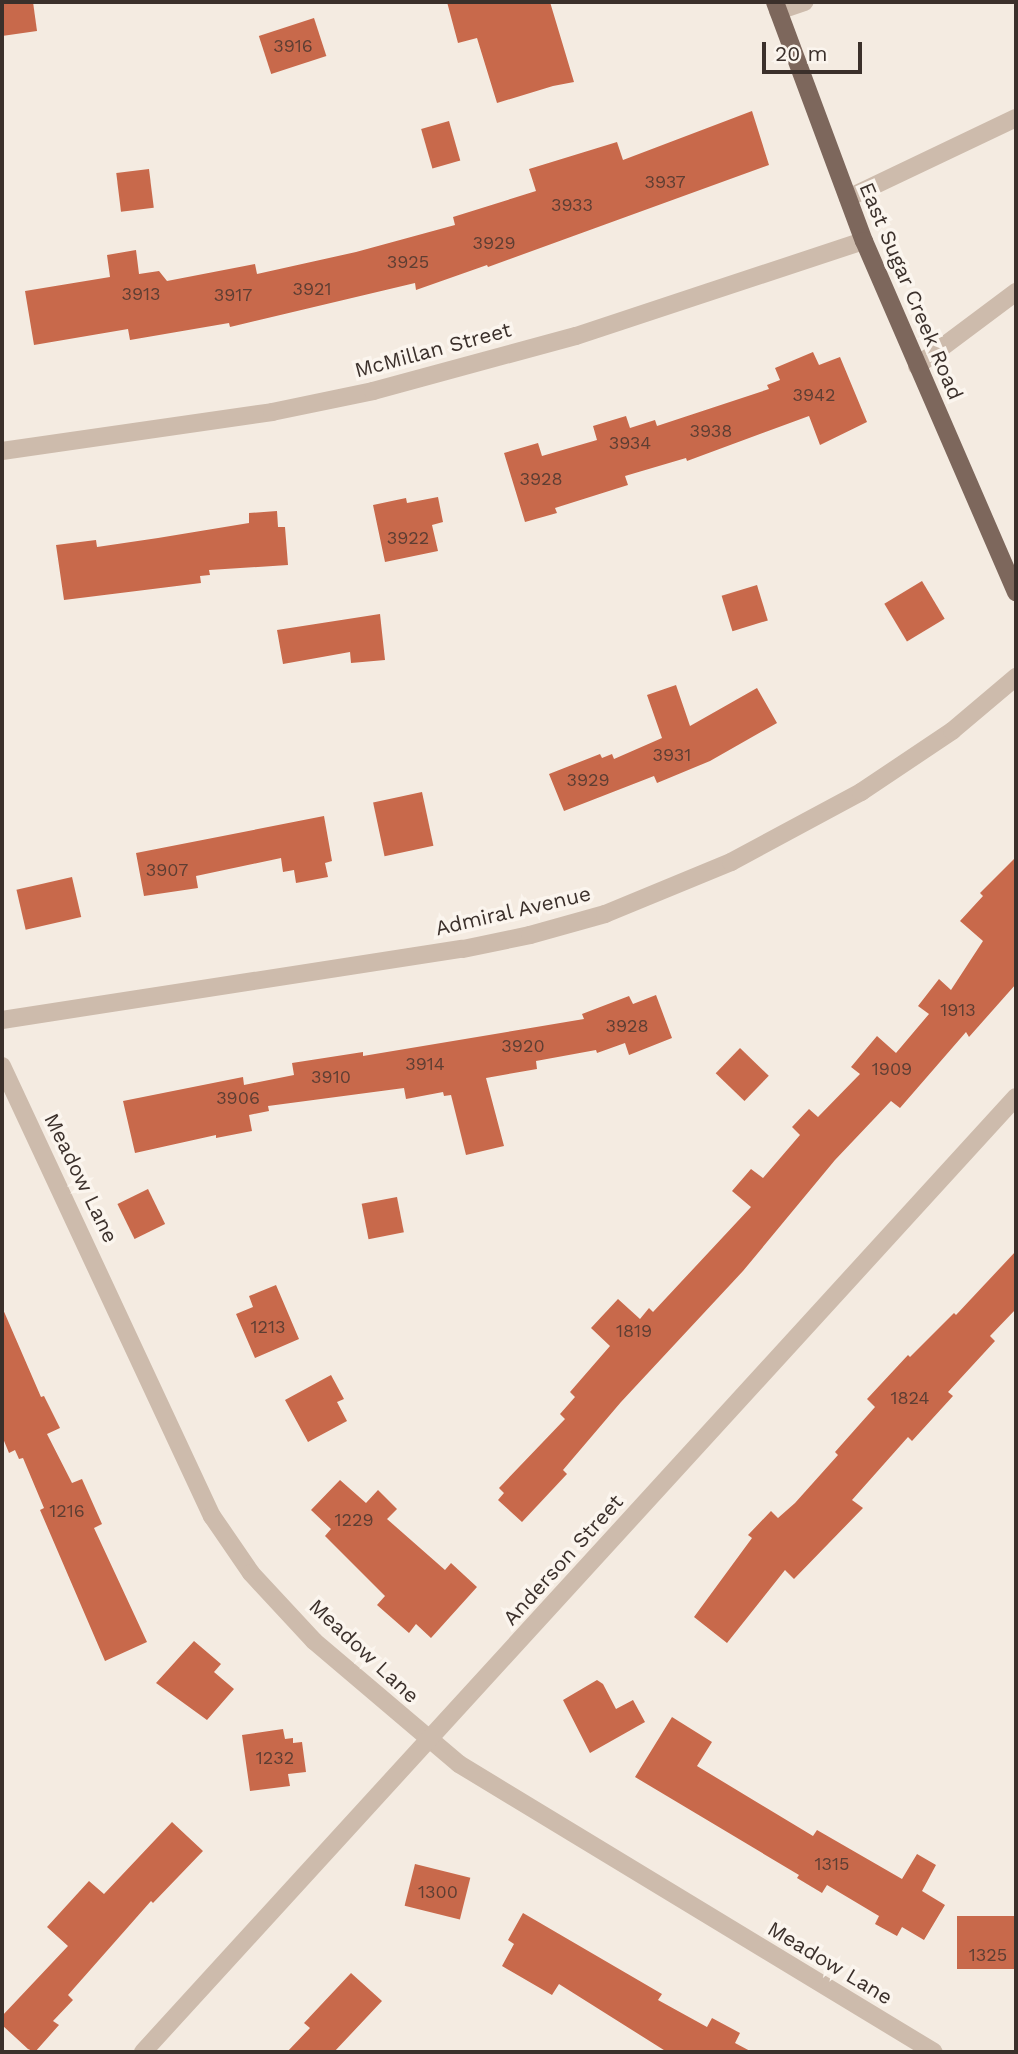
<!DOCTYPE html>
<html>
<head>
<meta charset="utf-8">
<style>
  body { margin:0 }
  #map { position:relative; width:1018px; height:2054px; overflow:hidden; background:#f4ebe1; font-family:"Work Sans",sans-serif }
  div>[style] { position:absolute }
  [style*='--x'] { left:calc(var(--x)*1px); top:calc(var(--y)*1px); width:calc(var(--w)*1px); rotate:calc(var(--a)*1deg) }
  .building>* { inset:0; background:#c8694b; transform-origin:0 0 }
  .lane>* { height:18px; margin:-9px; padding:0 9px; transform-origin:9px; border-radius:9px; background:#cdbbac }
  .street>* { height:18px; margin:-9px; padding:0 9px; transform-origin:9px; border-radius:9px; background:#cdbbac }
  .primary>* { height:18px; margin:-9px; padding:0 9px; transform-origin:9px; border-radius:9px; background:#7d675c }
  span { translate:-50% -50%; white-space:nowrap; text-align:center; line-height:1.15; -webkit-text-stroke:7px #fbf5ee; paint-order:stroke }
  .number-label { font-size:18px; color:#5e3e33 }
  .number-label span { -webkit-text-stroke-width:0 }
  .street-label { font-size:21px; color:#3b302b }
  .frame { position:absolute; inset:0; border:4px solid #3b302b; pointer-events:none }
  .scale { position:absolute; left:762px; top:42px; width:100px; height:32px; box-sizing:border-box; border:4px solid #3b302b; border-top:0; padding-left:9px; font-size:21px; line-height:24px; white-space:nowrap; color:#3b302b; -webkit-text-stroke:5px #fbf5ee; paint-order:stroke }
</style>
</head>
<body>
<div id="map">
  <div class="building">
    <div style="clip-path:polygon(2px 2px,33px 2px,37px 31px,2px 36px)"></div>
    <div style="clip-path:polygon(447px 2px,550px 2px,574px 82px,553px 86px,497px 103px,477px 38px,458px 43px)"></div>
    <div style="left:314px;top:18px;width:40px;height:58px;rotate:72deg"></div>
    <div style="clip-path:polygon(752px 111px,769px 165px,488px 267px,487px 265px,416px 290px,415px 283px,230px 327px,229px 323px,130px 340px,128px 329px,34px 345px,25px 291px,110px 277px,107px 255px,136px 250px,139px 274px,159px 271px,167px 281px,255px 264px,257px 274px,356px 252px,455px 225px,453px 217px,536px 191px,529px 169px,617px 142px,623px 160px)"></div>
    <div style="left:449px;top:121px;width:41px;height:29px;rotate:74deg"></div>
    <div style="left:149px;top:169px;width:39px;height:33px;rotate:83deg"></div>
    <div style="clip-path:polygon(813px 352px,819px 365px,840px 357px,867px 422px,820px 445px,809px 416px,687px 461px,686px 458px,625px 476px,628px 485px,555px 508px,557px 513px,525px 522px,504px 453px,538px 443px,542px 456px,597px 440px,593px 426px,626px 416px,630px 428px,655px 420px,657px 426px,769px 389px,767px 385px,780px 380px,775px 368px)"></div>
    <div style="clip-path:polygon(438px 497px,443px 522px,432px 525px,438px 551px,385px 562px,373px 505px,406px 498px,407px 503px)"></div>
    <div style="clip-path:polygon(277px 511px,278px 527px,285px 527px,288px 565px,209px 570px,210px 575px,200px 576px,201px 583px,64px 600px,56px 545px,96px 540px,97px 547px,158px 538px,249px 523px,249px 513px)"></div>
    <div style="left:922px;top:581px;width:44px;height:44px;rotate:59deg"></div>
    <div style="left:757px;top:585px;width:37px;height:37px;rotate:73deg"></div>
    <div style="clip-path:polygon(380px 614px,385px 660px,351px 663px,350px 652px,283px 664px,277px 630px)"></div>
    <div style="clip-path:polygon(676px 685px,690px 726px,757px 688px,777px 723px,710px 761px,657px 783px,654px 776px,564px 811px,549px 774px,600px 754px,602px 758px,612px 754px,614px 759px,662px 738px,647px 695px)"></div>
    <div style="left:422px;top:792px;width:55px;height:50px;rotate:78deg"></div>
    <div style="clip-path:polygon(324px 816px,332px 861px,325px 863px,328px 877px,296px 883px,294px 870px,283px 872px,281px 858px,196px 876px,198px 888px,144px 896px,136px 853px)"></div>
    <div style="clip-path:polygon(1016px 857px,1016px 984px,969px 1037px,966px 1032px,900px 1108px,891px 1101px,835px 1160px,743px 1271px,621px 1402px,563px 1470px,567px 1474px,522px 1522px,498px 1500px,504px 1493px,499px 1488px,565px 1419px,560px 1414px,575px 1397px,570px 1392px,610px 1346px,591px 1328px,618px 1299px,640px 1319px,649px 1308px,653px 1312px,751px 1207px,732px 1191px,751px 1169px,763px 1178px,800px 1135px,792px 1127px,809px 1109px,818px 1117px,860px 1074px,851px 1067px,877px 1036px,896px 1053px,929px 1014px,918px 1006px,939px 979px,951px 990px,983px 941px,960px 921px,983px 896px,980px 893px)"></div>
    <div style="left:72px;top:877px;width:41px;height:57px;rotate:77deg"></div>
    <div style="clip-path:polygon(656px 995px,672px 1038px,629px 1055px,625px 1043px,597px 1053px,596px 1050px,536px 1061px,537px 1069px,486px 1078px,504px 1146px,466px 1155px,451px 1095px,444px 1096px,443px 1092px,406px 1099px,404px 1088px,268px 1106px,269px 1111px,249px 1115px,252px 1131px,216px 1138px,216px 1135px,135px 1153px,123px 1101px,243px 1077px,244px 1085px,294px 1075px,292px 1063px,363px 1052px,363px 1056px,584px 1019px,582px 1014px,629px 996px,633px 1004px)"></div>
    <div style="left:740px;top:1048px;width:40px;height:35px;rotate:44deg"></div>
    <div style="left:148px;top:1189px;width:39px;height:34px;rotate:64deg"></div>
    <div style="left:397px;top:1197px;width:36px;height:36px;rotate:79deg"></div>
    <div style="clip-path:polygon(1016px 1251px,1016px 1309px,990px 1336px,995px 1341px,948px 1392px,953px 1396px,912px 1441px,908px 1437px,852px 1500px,863px 1508px,794px 1579px,785px 1570px,727px 1643px,694px 1617px,752px 1538px,748px 1535px,771px 1511px,778px 1518px,795px 1503px,838px 1455px,835px 1452px,875px 1407px,867px 1399px,908px 1355px,910px 1357px,954px 1313px,956px 1315px)"></div>
    <div style="clip-path:polygon(276px 1285px,299px 1339px,255px 1358px,236px 1314px,253px 1307px,249px 1296px)"></div>
    <div style="clip-path:polygon(2px 1307px,41px 1397px,44px 1396px,60px 1428px,47px 1434px,72px 1483px,82px 1479px,102px 1524px,94px 1528px,147px 1642px,105px 1661px,40px 1510px,44px 1508px,23px 1458px,19px 1459px,15px 1450px,9px 1453px,2px 1436px)"></div>
    <div style="clip-path:polygon(331px 1375px,344px 1399px,337px 1402px,347px 1421px,308px 1442px,285px 1400px)"></div>
    <div style="clip-path:polygon(340px 1480px,366px 1503px,378px 1490px,397px 1509px,387px 1519px,445px 1570px,451px 1563px,477px 1587px,431px 1638px,416px 1624px,409px 1633px,377px 1605px,385px 1596px,325px 1536px,331px 1529px,311px 1510px)"></div>
    <div style="clip-path:polygon(194px 1641px,221px 1664px,214px 1672px,234px 1689px,207px 1720px,156px 1683px)"></div>
    <div style="clip-path:polygon(597px 1680px,603px 1684px,616px 1709px,633px 1700px,645px 1722px,590px 1753px,563px 1700px)"></div>
    <div style="clip-path:polygon(672px 1717px,712px 1742px,697px 1766px,813px 1836px,817px 1830px,902px 1879px,917px 1854px,936px 1865px,922px 1891px,945px 1905px,924px 1940px,902px 1927px,897px 1936px,875px 1924px,879px 1916px,827px 1885px,822px 1893px,797px 1878px,799px 1875px,635px 1777px)"></div>
    <div style="clip-path:polygon(283px 1729px,285px 1739px,293px 1738px,293px 1743px,302px 1742px,306px 1772px,288px 1774px,290px 1786px,250px 1791px,242px 1735px)"></div>
    <div style="clip-path:polygon(172px 1822px,203px 1851px,153px 1903px,151px 1901px,68px 1995px,73px 2000px,53px 2021px,59px 2025px,35px 2052px,28px 2049px,2px 2025px,2px 2016px,68px 1946px,47px 1927px,89px 1881px,104px 1894px)"></div>
    <div style="left:415px;top:1864px;width:57px;height:43px;rotate:14deg"></div>
    <div style="clip-path:polygon(523px 1913px,662px 1994px,658px 2000px,707px 2027px,712px 2018px,740px 2033px,735px 2043px,752px 2052px,667px 2052px,559px 1984px,552px 1995px,502px 1966px,514px 1944px,508px 1940px)"></div>
    <div style="left:1016px;top:1916px;width:53px;height:59px;rotate:90deg"></div>
    <div style="clip-path:polygon(351px 1973px,382px 2001px,334px 2052px,287px 2052px,310px 2028px,304px 2023px)"></div>
  </div>
  <div class="lane">
    <div style="--x:778;--y:11;--w:28;--a:-19"></div>
    <div style="--x:848;--y:198;--w:186;--a:-25.5"></div>
    <div style="--x:917;--y:366;--w:124;--a:-36.8"></div>
  </div>
  <div class="street">
    <div style="--x:2;--y:451;--w:273;--a:-8.2"></div>
    <div style="--x:272;--y:412;--w:103;--a:-11.7"></div>
    <div style="--x:373;--y:391;--w:210;--a:-15.2"></div>
    <div style="--x:576;--y:336;--w:303;--a:-18.3"></div>
    <div style="--x:2;--y:1020;--w:466;--a:-8.8"></div>
    <div style="--x:463;--y:949;--w:68;--a:-11.8"></div>
    <div style="--x:530;--y:935;--w:78;--a:-15.6"></div>
    <div style="--x:605;--y:914;--w:136;--a:-22.4"></div>
    <div style="--x:731;--y:862;--w:148;--a:-28.3"></div>
    <div style="--x:861;--y:792;--w:110;--a:-33.8"></div>
    <div style="--x:952;--y:731;--w:84;--a:-40.2"></div>
    <div style="--x:2;--y:1066;--w:497;--a:65"></div>
    <div style="--x:212;--y:1516;--w:69;--a:55.6"></div>
    <div style="--x:251;--y:1573;--w:93;--a:47.2"></div>
    <div style="--x:314;--y:1641;--w:190;--a:40.3"></div>
    <div style="--x:459;--y:1764;--w:555;--a:31.23"></div>
    <div style="--x:143;--y:2052;--w:1294;--a:-47.57"></div>
  </div>
  <div class="primary">
    <div style="--x:775;--y:2;--w:255;--a:69.6"></div>
    <div style="--x:864;--y:241;--w:383;--a:66.6"></div>
  </div>
  <div class="number-label">
    <span style="left:293px;top:46px">3916</span>
    <span style="left:665px;top:182px">3937</span>
    <span style="left:572px;top:205px">3933</span>
    <span style="left:494px;top:243px">3929</span>
    <span style="left:408px;top:262px">3925</span>
    <span style="left:312px;top:289px">3921</span>
    <span style="left:141px;top:294px">3913</span>
    <span style="left:233px;top:295px">3917</span>
    <span style="left:814px;top:395px">3942</span>
    <span style="left:711px;top:431px">3938</span>
    <span style="left:630px;top:443px">3934</span>
    <span style="left:541px;top:479px">3928</span>
    <span style="left:408px;top:538px">3922</span>
    <span style="left:672px;top:755px">3931</span>
    <span style="left:588px;top:780px">3929</span>
    <span style="left:167px;top:870px">3907</span>
    <span style="left:958px;top:1010px">1913</span>
    <span style="left:627px;top:1026px">3928</span>
    <span style="left:523px;top:1046px">3920</span>
    <span style="left:425px;top:1064px">3914</span>
    <span style="left:892px;top:1069px">1909</span>
    <span style="left:331px;top:1077px">3910</span>
    <span style="left:238px;top:1098px">3906</span>
    <span style="left:268px;top:1327px">1213</span>
    <span style="left:634px;top:1331px">1819</span>
    <span style="left:910px;top:1398px">1824</span>
    <span style="left:67px;top:1511px">1216</span>
    <span style="left:354px;top:1520px">1229</span>
    <span style="left:275px;top:1758px">1232</span>
    <span style="left:832px;top:1864px">1315</span>
    <span style="left:438px;top:1892px">1300</span>
    <span style="left:988px;top:1955px">1325</span>
  </div>
  <div class="street-label">
    <span style="left:911px;top:291px;rotate:67deg">East Sugar Creek Road</span>
    <span style="left:433px;top:350px;rotate:-15deg">McMillan Street</span>
    <span style="left:513px;top:911px;rotate:-13deg">Admiral Avenue</span>
    <span style="left:81px;top:1178px;rotate:64deg">Meadow Lane</span>
    <span style="left:563px;top:1560px;rotate:-48deg">Anderson Street</span>
    <span style="left:364px;top:1651px;rotate:43deg">Meadow Lane</span>
    <span style="left:830px;top:1963px;rotate:31deg">Meadow Lane</span>
  </div>
  <div class="frame"></div>
  <div class="scale">20 m</div>
</div>
</body>
</html>
